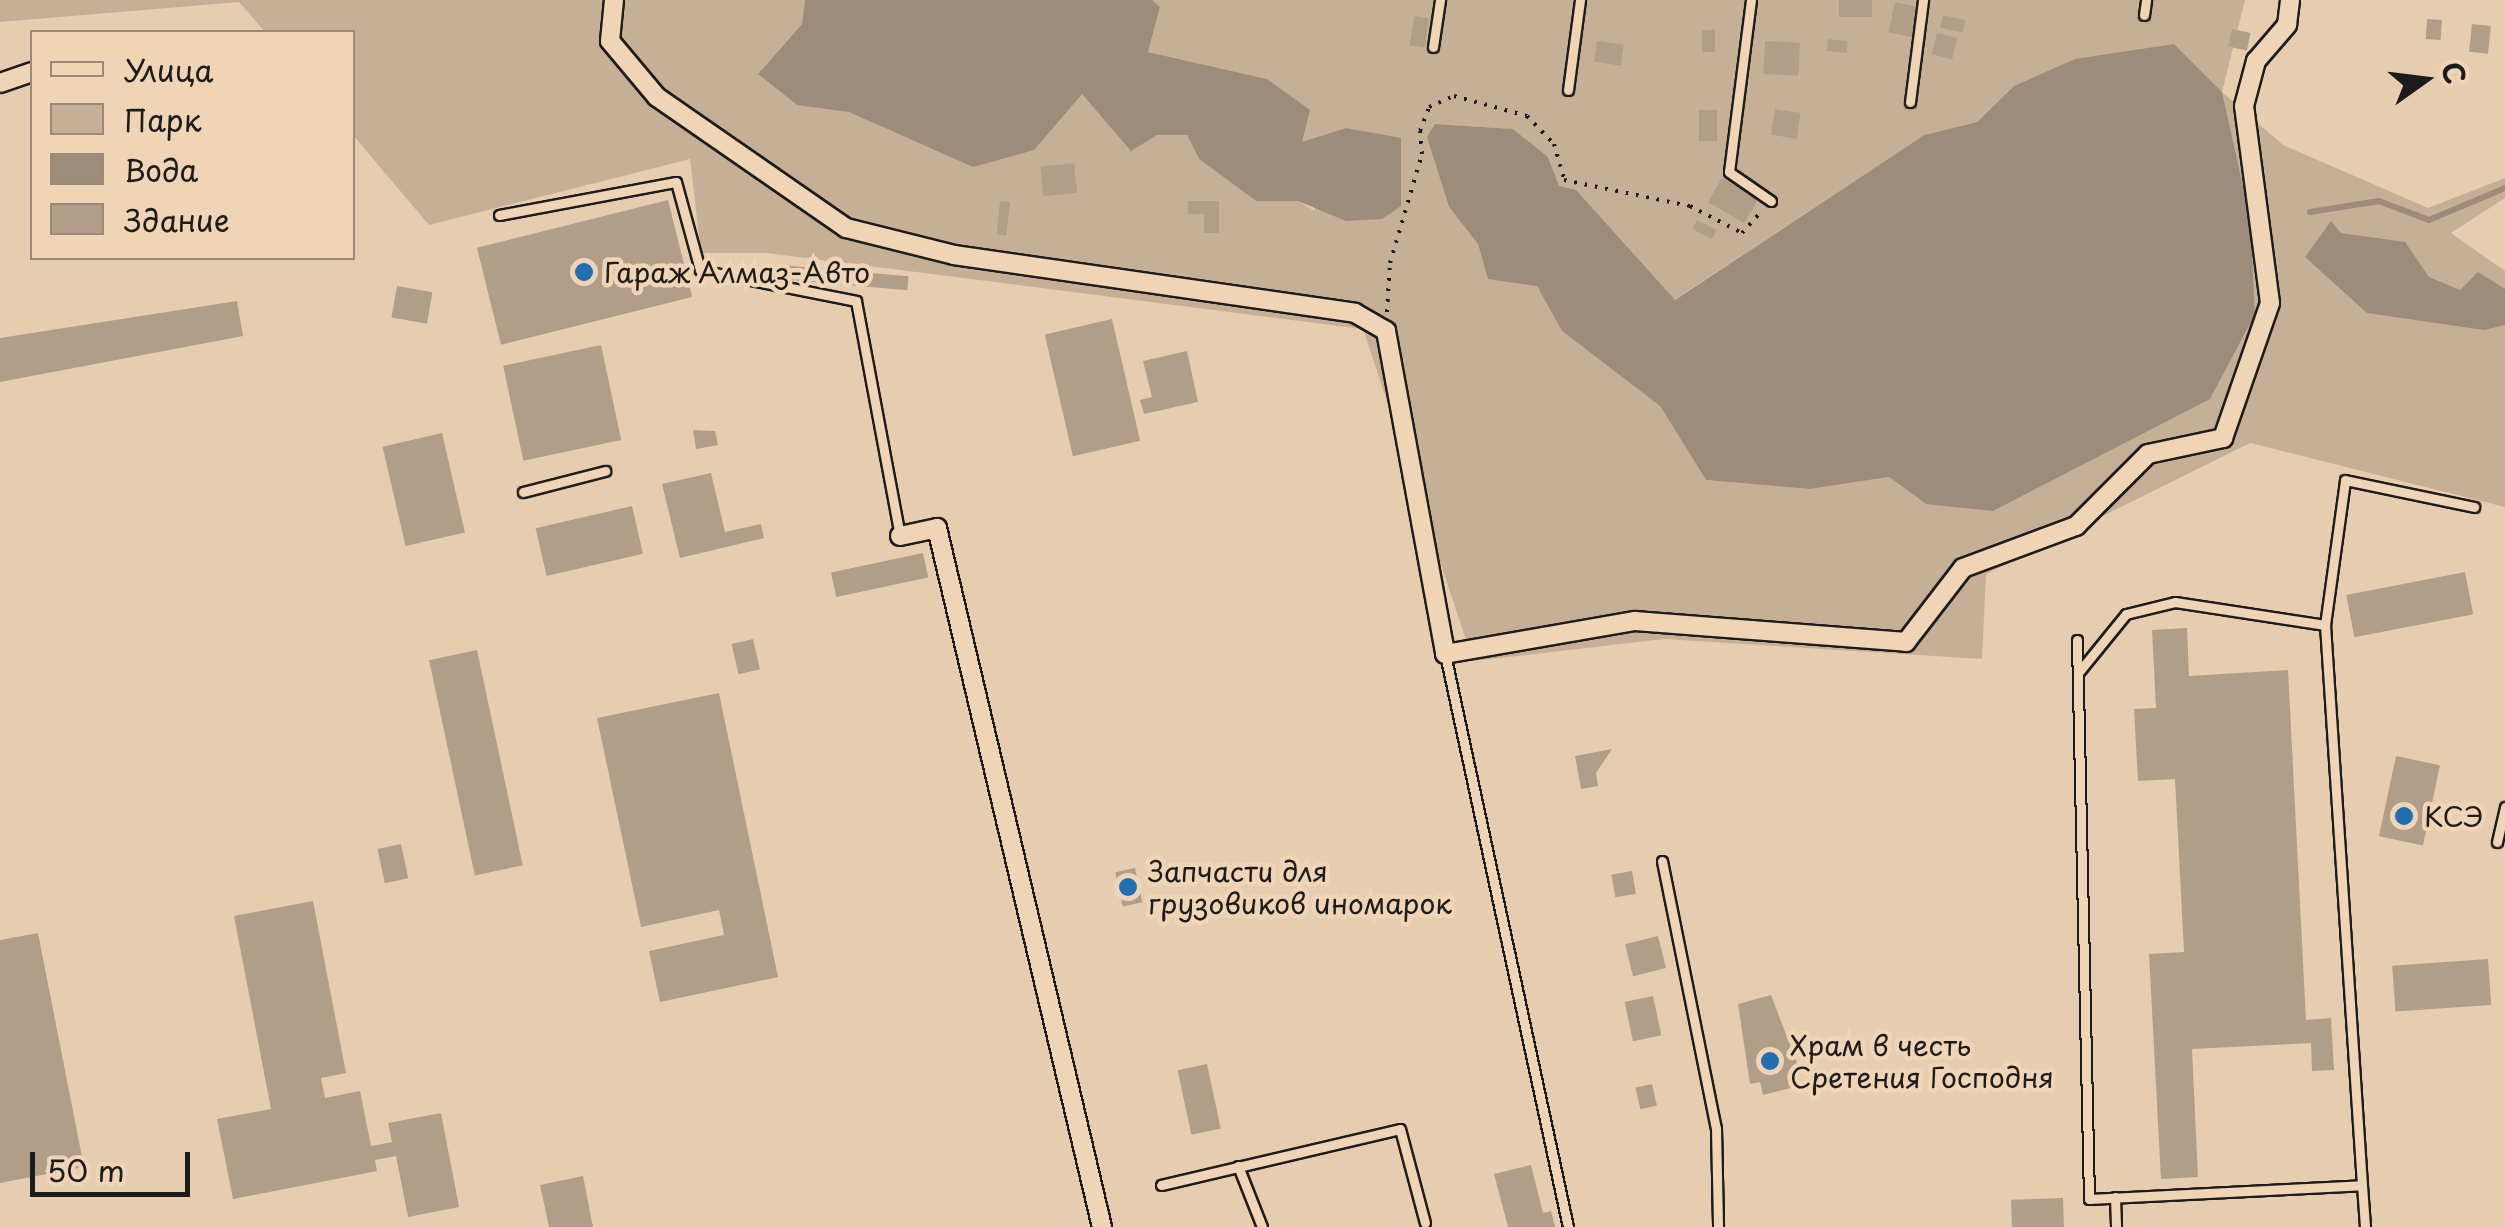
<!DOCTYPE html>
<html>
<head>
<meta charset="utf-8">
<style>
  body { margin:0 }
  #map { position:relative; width:2505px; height:1227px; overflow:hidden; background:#e7cdb0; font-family:"Playpen Sans",sans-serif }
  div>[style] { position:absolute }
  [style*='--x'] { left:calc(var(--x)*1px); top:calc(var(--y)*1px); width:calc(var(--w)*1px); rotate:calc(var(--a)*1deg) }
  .green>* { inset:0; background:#c5b097 }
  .water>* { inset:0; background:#9c8c79 }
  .stream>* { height:6px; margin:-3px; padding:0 3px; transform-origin:3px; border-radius:3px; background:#9c8c79 }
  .building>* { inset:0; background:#b19e89; transform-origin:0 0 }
  .path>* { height:4px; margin-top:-2px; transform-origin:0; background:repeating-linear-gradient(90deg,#1c1c1c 0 2.5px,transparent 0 10.5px) }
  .roads { filter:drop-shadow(2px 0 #1c1c1c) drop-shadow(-2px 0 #1c1c1c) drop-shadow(0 2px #1c1c1c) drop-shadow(0 -2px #1c1c1c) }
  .service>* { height:9px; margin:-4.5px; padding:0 4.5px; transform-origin:4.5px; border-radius:4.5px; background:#efd4b6 }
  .minor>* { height:18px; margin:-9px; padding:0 9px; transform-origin:9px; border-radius:9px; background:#efd4b6 }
  .dots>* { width:28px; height:28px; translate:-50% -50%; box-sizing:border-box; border:5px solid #efd4b6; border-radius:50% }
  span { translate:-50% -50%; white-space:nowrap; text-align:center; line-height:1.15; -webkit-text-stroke:9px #efd4b6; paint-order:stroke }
  .poi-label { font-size:28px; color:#1c1c1c }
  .left { translate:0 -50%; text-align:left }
  .legend { position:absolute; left:30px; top:30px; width:325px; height:230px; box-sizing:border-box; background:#efd4b6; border:2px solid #9b8a78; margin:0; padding:12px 18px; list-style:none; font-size:30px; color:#1c1c1c }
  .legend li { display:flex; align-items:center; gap:20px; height:50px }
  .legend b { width:50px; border:2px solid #9b8a78 }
  .north { position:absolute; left:2375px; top:30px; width:100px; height:100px; -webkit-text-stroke:8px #efd4b6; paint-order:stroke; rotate:76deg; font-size:28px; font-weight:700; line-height:40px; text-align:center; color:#1c1c1c }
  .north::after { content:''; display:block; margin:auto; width:35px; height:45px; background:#1c1c1c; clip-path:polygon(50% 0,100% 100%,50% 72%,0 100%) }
  .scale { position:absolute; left:30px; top:1152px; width:160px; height:45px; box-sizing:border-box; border:5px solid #1c1c1c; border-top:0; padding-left:12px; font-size:30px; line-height:35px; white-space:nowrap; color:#1c1c1c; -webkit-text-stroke:8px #efd4b6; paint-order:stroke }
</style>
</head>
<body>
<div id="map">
  <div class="green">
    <div style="clip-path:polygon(evenodd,0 0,805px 0,802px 24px,758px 74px,797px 105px,849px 111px,891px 131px,1061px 116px,1082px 93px,1100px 114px,1157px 135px,1187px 135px,1199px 159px,1256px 201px,1298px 201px,1315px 211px,1301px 142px,1267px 79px,1148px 52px,1160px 7px,1152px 0,2245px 0,2222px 92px,2283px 145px,2428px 208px,2505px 178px,2505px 198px,2451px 233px,2505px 271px,2505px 507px,2250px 443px,1986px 574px,1982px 659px,1664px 639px,1473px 661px,1363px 329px,767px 253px,701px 253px,690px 159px,429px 225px,353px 135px,352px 32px,265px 32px,239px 2px,0 22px,0 0,2014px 86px,1926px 504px,1889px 477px,1810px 489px,1706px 480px,1660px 406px,1562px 331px,1537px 285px,1488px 278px,1478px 244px,1449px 207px,1428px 137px,1435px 124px,1513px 129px,1548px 157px,1559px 187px,1576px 191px,1674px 300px,1924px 135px,1977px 122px,2014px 86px)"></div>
  </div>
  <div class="water">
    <div style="clip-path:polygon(805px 0,1152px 0,1160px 7px,1148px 52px,1267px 79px,1310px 110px,1302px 142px,1346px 128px,1401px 138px,1401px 206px,1382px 219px,1346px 221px,1298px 201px,1256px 201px,1199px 159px,1187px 135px,1157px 135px,1131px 151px,1082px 94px,1034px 150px,973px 167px,849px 112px,797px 105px,758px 74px,802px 24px)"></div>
    <div style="clip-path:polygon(2174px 44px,2222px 92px,2250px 218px,2255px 314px,2210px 399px,1993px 511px,1926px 504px,1889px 477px,1810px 489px,1706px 480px,1660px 406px,1562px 331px,1537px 286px,1488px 279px,1478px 244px,1449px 207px,1427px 137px,1435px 124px,1513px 129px,1548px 157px,1559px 186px,1576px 190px,1675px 300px,1924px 135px,1977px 122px,2014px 86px,2075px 59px)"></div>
    <div style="clip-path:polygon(2331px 221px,2341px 233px,2405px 242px,2429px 277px,2460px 290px,2478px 272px,2505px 289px,2505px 325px,2484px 330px,2367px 313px,2305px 257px)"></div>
  </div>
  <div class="stream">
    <div style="--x:2310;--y:212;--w:70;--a:-9.1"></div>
    <div style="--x:2379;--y:201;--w:53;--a:20.8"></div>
    <div style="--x:2429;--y:220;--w:82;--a:-22.8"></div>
  </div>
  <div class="building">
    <div style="left:1839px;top:0;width:33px;height:17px"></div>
    <div style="left:1895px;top:2px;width:24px;height:31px;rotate:12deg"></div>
    <div style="left:1943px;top:15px;width:23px;height:13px;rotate:13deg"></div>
    <div style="left:1414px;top:16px;width:15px;height:30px;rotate:8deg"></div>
    <div style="left:2427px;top:19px;width:15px;height:20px;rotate:4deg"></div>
    <div style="left:2472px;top:24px;width:19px;height:28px;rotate:6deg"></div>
    <div style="left:2232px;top:29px;width:19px;height:18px;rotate:12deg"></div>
    <div style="left:1702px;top:30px;width:13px;height:22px"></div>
    <div style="left:1937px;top:33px;width:21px;height:22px;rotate:14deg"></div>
    <div style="left:1828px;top:39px;width:20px;height:12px;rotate:6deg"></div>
    <div style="left:1597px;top:41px;width:27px;height:21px;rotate:8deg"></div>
    <div style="left:1765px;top:41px;width:35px;height:33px;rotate:3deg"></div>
    <div style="left:1775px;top:109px;width:26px;height:26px;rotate:9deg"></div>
    <div style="left:1699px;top:110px;width:18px;height:31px"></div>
    <div style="left:1074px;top:163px;width:30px;height:34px;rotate:84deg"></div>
    <div style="left:1722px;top:178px;width:42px;height:28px;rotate:30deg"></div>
    <div style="left:668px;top:200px;width:100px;height:197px;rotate:76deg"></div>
    <div style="left:1000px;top:201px;width:10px;height:34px;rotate:6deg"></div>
    <div style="clip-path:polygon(1188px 201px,1219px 201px,1219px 233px,1204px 233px,1204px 214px,1188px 214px)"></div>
    <div style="left:1697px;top:220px;width:22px;height:10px;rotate:27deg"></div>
    <div style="left:780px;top:265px;width:129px;height:14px;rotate:5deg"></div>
    <div style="left:397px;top:286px;width:36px;height:32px;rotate:10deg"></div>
    <div style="clip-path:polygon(237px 301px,243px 336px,0 382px,0 338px)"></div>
    <div style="left:1112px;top:319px;width:125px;height:69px;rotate:77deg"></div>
    <div style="left:601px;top:345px;width:97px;height:100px;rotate:78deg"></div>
    <div style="clip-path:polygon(1187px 351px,1198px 402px,1144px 414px,1140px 400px,1152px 397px,1143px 361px)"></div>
    <div style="clip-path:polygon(693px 430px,715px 431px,718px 445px,696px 449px)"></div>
    <div style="left:442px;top:433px;width:102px;height:61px;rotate:77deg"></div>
    <div style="clip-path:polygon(711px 473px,725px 532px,761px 524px,764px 538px,680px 558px,662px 484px)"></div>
    <div style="left:632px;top:506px;width:49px;height:99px;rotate:77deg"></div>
    <div style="left:923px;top:553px;width:25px;height:94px;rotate:78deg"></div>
    <div style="left:2465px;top:572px;width:43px;height:121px;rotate:79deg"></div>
    <div style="clip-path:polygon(2187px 628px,2189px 676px,2288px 670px,2306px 1020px,2331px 1018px,2334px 1070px,2312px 1071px,2311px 1043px,2192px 1049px,2198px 1177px,2161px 1179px,2149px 954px,2184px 952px,2175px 779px,2138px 781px,2134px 709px,2156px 708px,2152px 630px)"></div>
    <div style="left:753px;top:639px;width:31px;height:22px;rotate:77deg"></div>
    <div style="left:477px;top:650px;width:220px;height:49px;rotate:78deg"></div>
    <div style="clip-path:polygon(719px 693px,778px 977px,660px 1002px,649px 951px,724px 935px,719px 910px,641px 927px,597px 718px)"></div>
    <div style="clip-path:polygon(1612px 749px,1596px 773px,1598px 786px,1581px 789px,1575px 756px)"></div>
    <div style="left:2396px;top:756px;width:45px;height:82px;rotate:12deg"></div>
    <div style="left:401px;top:844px;width:35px;height:24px;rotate:78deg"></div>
    <div style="left:1135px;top:868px;width:35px;height:20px;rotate:78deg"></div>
    <div style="left:1632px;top:871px;width:23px;height:21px;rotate:80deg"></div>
    <div style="clip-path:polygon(313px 901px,346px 1073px,321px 1078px,325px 1098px,360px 1091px,371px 1146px,392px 1142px,388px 1123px,441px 1113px,459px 1207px,408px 1217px,396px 1156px,375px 1160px,377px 1171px,233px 1199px,217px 1119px,271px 1109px,234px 916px)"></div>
    <div style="clip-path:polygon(38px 933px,84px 1167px,0 1183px,0 940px)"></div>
    <div style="left:1658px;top:936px;width:33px;height:34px;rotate:76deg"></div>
    <div style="left:2488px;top:959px;width:46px;height:96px;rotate:86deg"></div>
    <div style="clip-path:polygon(1771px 995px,1800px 1071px,1787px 1075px,1791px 1088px,1763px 1095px,1760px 1082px,1750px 1084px,1738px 1004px)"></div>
    <div style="left:1653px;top:996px;width:40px;height:29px;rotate:78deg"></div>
    <div style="left:1207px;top:1064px;width:66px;height:30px;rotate:78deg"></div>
    <div style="left:1652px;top:1084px;width:22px;height:17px;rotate:77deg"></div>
    <div style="clip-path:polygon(1531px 1165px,1543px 1213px,1551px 1211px,1555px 1227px,1508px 1227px,1494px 1174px)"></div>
    <div style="clip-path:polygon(583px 1176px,593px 1227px,549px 1227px,540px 1185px)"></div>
    <div style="left:2063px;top:1198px;width:29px;height:52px;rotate:88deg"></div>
  </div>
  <div class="path">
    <div style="--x:1387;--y:312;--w:49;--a:-86.5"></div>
    <div style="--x:1390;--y:263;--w:114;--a:-73.6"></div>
    <div style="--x:1422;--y:154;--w:23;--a:-95"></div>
    <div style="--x:1420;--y:131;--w:26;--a:-69"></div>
    <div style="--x:1429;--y:107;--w:27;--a:-24"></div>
    <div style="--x:1454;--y:96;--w:76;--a:15.3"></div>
    <div style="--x:1527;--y:116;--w:39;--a:46"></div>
    <div style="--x:1554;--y:144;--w:37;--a:74"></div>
    <div style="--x:1564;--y:180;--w:129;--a:11.7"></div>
    <div style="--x:1690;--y:206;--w:59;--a:27.4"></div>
    <div style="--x:1742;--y:233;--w:27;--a:-48"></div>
  </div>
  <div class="roads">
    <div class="service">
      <div style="--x:1751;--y:0;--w:173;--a:97.3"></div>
      <div style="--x:1729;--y:172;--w:51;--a:34.6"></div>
      <div style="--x:2144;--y:15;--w:15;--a:-82"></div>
      <div style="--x:1433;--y:47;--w:48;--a:-81.5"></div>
      <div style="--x:1568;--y:90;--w:91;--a:-82.4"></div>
      <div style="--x:1910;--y:102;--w:103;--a:-82.7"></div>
      <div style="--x:499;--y:215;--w:180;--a:-10.6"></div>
      <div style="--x:676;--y:182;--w:91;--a:74.7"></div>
      <div style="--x:700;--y:270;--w:159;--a:11.2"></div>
      <div style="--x:856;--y:301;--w:238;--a:79.4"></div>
      <div style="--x:523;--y:492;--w:85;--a:-14.4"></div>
      <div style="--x:2077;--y:640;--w:559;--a:88.77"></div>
      <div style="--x:2089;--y:1199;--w:273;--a:-2.9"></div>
      <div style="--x:2362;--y:1185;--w:561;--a:-93.78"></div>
      <div style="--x:2325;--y:625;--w:146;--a:-82.1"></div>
      <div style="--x:2345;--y:480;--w:132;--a:11.8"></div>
      <div style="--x:1445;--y:654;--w:586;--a:77.88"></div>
      <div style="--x:2078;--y:673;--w:76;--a:-50.9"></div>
      <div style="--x:2126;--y:614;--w:50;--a:-13.8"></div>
      <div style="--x:2175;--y:602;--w:152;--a:8.7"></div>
      <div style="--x:2497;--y:842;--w:36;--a:-77"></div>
      <div style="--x:1662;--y:861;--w:272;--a:78.6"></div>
      <div style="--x:1716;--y:1128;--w:99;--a:88.8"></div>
      <div style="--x:1238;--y:1166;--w:66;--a:68.5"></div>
      <div style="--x:1161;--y:1185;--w:245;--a:-13.2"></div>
      <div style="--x:1400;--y:1129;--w:97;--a:75.1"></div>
      <div style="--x:2362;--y:1185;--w:42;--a:85.9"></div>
      <div style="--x:2115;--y:1197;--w:30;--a:88"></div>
    </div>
    <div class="minor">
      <div style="--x:614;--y:0;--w:41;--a:95.6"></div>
      <div style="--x:610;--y:41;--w:73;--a:50"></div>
      <div style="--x:657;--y:97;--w:230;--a:34.7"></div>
      <div style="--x:846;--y:228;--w:111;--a:14"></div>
      <div style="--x:954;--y:255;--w:405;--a:8.2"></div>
      <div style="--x:1355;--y:313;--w:36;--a:30"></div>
      <div style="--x:1386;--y:331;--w:328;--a:79.6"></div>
      <div style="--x:1445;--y:654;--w:193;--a:-9.9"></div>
      <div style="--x:1635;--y:621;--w:272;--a:4.4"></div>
      <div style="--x:1906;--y:642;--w:93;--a:-52.4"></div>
      <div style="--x:1963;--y:568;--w:121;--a:-20.4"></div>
      <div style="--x:2076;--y:526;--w:102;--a:-45"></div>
      <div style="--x:2148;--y:454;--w:77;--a:-12"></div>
      <div style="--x:2223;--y:438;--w:143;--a:-70.8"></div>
      <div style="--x:2270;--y:303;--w:199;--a:-97.5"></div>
      <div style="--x:2244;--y:106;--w:47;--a:-75.1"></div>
      <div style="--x:2256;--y:61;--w:48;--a:-49.3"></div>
      <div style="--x:2287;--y:25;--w:25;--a:-83"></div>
      <div style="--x:0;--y:83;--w:34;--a:-19"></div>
      <div style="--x:900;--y:536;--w:38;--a:-12"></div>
      <div style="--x:937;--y:528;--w:718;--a:76.72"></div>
    </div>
  </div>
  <div class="dots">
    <div style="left:584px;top:272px;background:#1f6fb2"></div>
    <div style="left:2404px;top:816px;background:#1f6fb2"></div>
    <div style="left:1128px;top:887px;background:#1f6fb2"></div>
    <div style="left:1770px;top:1061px;background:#1f6fb2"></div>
  </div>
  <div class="poi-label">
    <span class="left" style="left:604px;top:272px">Гараж Алмаз-Авто</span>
    <span class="left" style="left:2424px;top:816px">КСЭ</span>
    <span class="left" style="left:1148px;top:887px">Запчасти для<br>грузовиков иномарок</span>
    <span class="left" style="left:1790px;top:1061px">Храм в честь<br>Сретения Господня</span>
  </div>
  <ul class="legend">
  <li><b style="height:12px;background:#efd4b6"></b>Улица</li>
  <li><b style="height:28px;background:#c5b097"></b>Парк</li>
  <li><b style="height:28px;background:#9c8c79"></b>Вода</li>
  <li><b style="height:28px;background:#b19e89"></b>Здание</li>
  </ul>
  <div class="north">С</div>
  <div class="scale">50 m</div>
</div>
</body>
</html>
